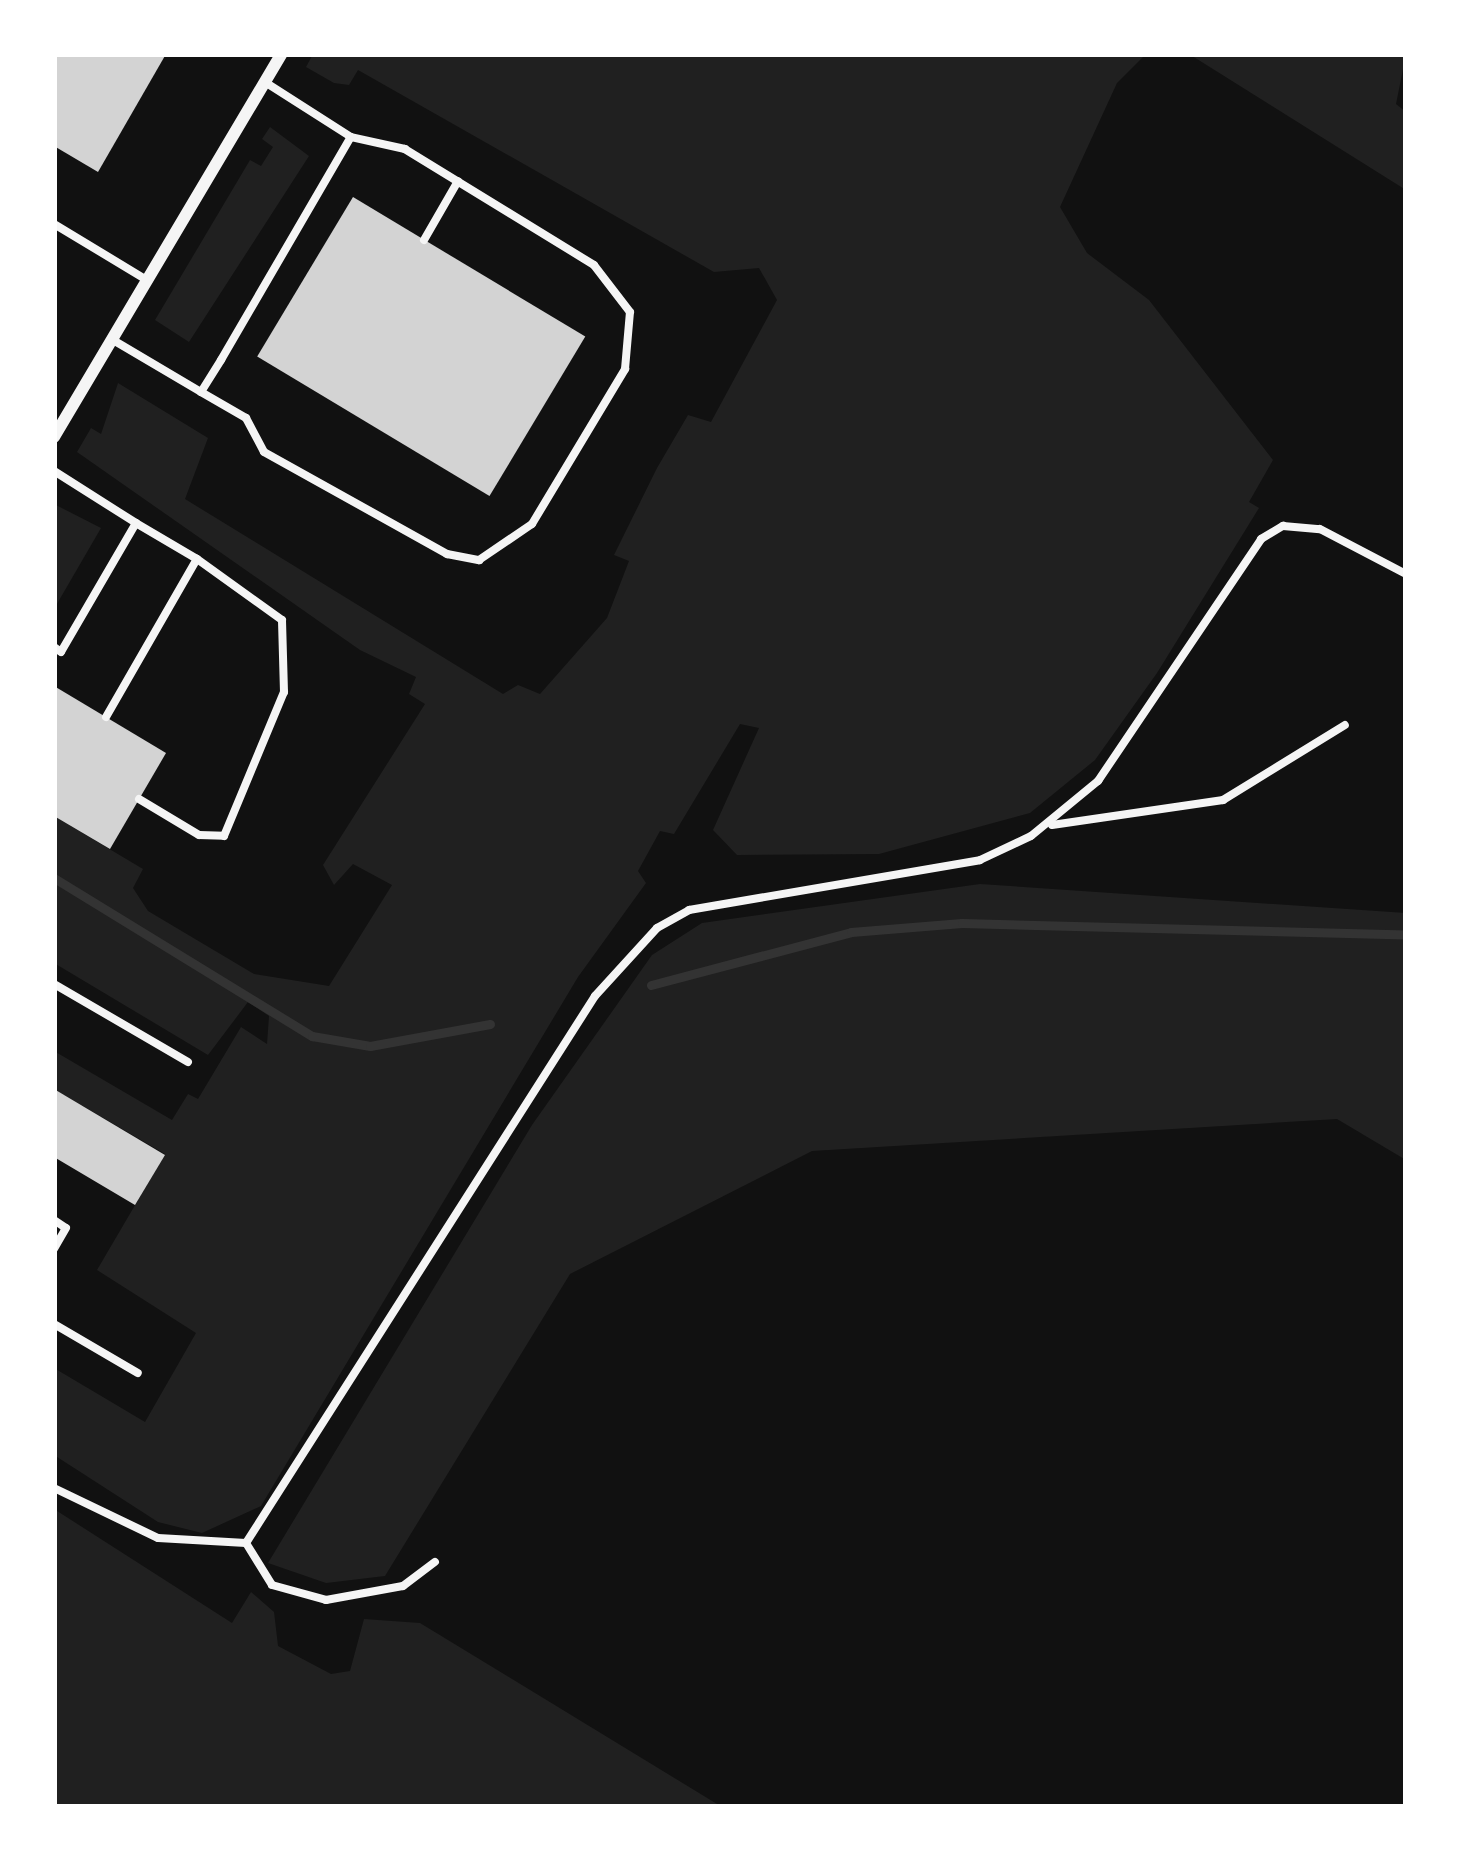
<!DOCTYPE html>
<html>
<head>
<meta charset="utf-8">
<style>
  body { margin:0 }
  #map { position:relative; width:1460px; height:1861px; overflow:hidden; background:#111; font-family:Overpass,sans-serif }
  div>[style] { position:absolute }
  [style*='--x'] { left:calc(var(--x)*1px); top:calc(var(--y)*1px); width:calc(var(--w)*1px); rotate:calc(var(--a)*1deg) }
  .green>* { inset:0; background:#202020 }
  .stream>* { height:9px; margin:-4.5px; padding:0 4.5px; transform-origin:4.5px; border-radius:4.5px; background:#333 }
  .building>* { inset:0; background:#d3d3d3; transform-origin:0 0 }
  .service>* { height:8px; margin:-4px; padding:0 4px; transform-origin:4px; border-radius:4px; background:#f5f5f5 }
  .minor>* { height:12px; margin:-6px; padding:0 6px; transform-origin:6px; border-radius:6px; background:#f5f5f5 }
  span { translate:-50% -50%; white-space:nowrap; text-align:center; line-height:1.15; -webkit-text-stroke:12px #fff; paint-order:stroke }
  .frame { position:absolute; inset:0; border:57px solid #fff; pointer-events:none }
</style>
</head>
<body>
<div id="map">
  <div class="green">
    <div style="clip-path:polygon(313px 54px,1146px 54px,1117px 83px,1060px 207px,1087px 253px,1149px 300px,1273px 460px,1249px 502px,1259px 508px,1157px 673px,1095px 760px,1030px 813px,879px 854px,737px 855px,713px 830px,759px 728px,740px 724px,674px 834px,660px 831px,638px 871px,646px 883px,578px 977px,261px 1506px,202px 1533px,158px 1522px,54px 1455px,54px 1368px,145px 1422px,196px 1333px,97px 1270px,165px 1154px,54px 1089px,54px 1051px,172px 1120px,188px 1094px,198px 1099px,241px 1027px,267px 1044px,269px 1016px,248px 1002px,208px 1055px,54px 963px,54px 816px,143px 869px,133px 888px,148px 911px,254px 974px,329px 986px,392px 885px,353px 864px,334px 885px,323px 865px,425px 704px,409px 694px,416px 677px,360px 650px,77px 452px,91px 428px,101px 434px,118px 383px,208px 438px,185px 499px,503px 694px,518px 685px,540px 694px,607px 618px,629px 561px,614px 555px,657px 468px,688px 415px,711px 422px,777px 300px,759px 268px,714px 272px,358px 70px,349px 85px,334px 83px,306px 67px)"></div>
    <div style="clip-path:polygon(1189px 54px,1406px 54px,1396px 104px,1406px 112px,1406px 190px)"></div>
    <div style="clip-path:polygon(270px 127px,309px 156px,189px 342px,155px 320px,250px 160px,261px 166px,273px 147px,262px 139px)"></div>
    <div style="clip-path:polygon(54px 504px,101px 528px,54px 609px)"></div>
    <div style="clip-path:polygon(980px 884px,1406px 913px,1406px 1160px,1337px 1119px,812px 1151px,570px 1274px,385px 1576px,326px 1583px,268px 1563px,532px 1125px,652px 955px,702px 923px)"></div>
    <div style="clip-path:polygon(54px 1509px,232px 1623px,251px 1592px,274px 1612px,278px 1646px,331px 1674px,350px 1671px,364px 1619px,420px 1623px,722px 1807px,54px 1807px)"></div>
  </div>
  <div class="stream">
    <div style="--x:54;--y:878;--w:303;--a:31.5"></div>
    <div style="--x:312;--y:1036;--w:59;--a:9.8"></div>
    <div style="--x:370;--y:1046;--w:122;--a:-10.4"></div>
    <div style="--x:651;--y:985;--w:207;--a:-14.8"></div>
    <div style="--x:851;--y:932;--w:111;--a:-4.6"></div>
    <div style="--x:962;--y:923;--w:444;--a:1.5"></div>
  </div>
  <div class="building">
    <div style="clip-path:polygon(54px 54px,166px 54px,98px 172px,54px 146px)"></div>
    <div style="left:353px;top:197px;width:271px;height:186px;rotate:31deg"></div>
    <div style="clip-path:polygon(54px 686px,166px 753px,110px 849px,54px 816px)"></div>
    <div style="clip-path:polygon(54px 1089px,165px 1155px,135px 1205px,54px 1157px)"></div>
  </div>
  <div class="service">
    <div style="--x:54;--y:224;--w:109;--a:31.1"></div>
    <div style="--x:424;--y:240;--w:68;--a:-60"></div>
    <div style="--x:113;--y:340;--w:102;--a:30.6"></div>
    <div style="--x:201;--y:392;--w:38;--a:-58"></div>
    <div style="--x:221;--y:360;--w:258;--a:-59.8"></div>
    <div style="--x:351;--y:137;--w:102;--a:-147.4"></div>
    <div style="--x:201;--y:392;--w:52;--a:30"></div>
    <div style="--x:246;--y:418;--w:38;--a:62"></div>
    <div style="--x:264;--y:452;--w:210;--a:29.1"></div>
    <div style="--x:447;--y:554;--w:33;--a:11"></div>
    <div style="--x:479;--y:560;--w:64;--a:-34.2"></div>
    <div style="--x:532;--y:524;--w:181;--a:-59"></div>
    <div style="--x:625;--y:369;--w:57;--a:-85"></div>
    <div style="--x:630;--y:312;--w:59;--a:-127.5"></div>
    <div style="--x:594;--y:265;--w:222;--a:-148.5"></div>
    <div style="--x:405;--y:149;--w:55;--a:-167.5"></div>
    <div style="--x:54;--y:471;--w:97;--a:32.4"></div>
    <div style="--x:136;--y:523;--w:149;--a:120.2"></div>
    <div style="--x:61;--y:652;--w:9;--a:-144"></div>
    <div style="--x:106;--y:717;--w:182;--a:-60.1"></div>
    <div style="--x:197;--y:559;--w:71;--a:-149.5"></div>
    <div style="--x:139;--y:799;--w:70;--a:31"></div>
    <div style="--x:199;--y:835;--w:25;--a:2"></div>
    <div style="--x:224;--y:836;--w:156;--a:-67.4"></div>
    <div style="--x:284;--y:692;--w:72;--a:-91.6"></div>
    <div style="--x:282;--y:620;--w:105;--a:-144.3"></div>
    <div style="--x:1052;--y:825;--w:173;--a:-8.3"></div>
    <div style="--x:1223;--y:800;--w:143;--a:-31.6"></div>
    <div style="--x:54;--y:984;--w:155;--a:30.2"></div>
    <div style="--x:54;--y:1220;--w:14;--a:34"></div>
    <div style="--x:66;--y:1228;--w:24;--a:120"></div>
    <div style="--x:54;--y:1324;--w:97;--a:30.3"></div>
    <div style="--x:54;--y:1488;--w:115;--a:25.7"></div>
    <div style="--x:158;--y:1538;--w:88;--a:3.3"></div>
    <div style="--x:246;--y:1543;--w:649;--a:-57.46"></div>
    <div style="--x:595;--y:996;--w:92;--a:-47.6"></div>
    <div style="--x:657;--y:928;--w:37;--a:-29"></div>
    <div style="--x:689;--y:910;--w:295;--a:-9.7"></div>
    <div style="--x:980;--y:860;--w:56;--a:-25.2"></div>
    <div style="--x:1031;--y:836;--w:87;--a:-39.4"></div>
    <div style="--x:1098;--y:781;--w:292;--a:-56"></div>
    <div style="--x:1261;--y:539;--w:26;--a:-31"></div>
    <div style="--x:1283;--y:526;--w:37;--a:5"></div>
    <div style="--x:1320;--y:529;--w:97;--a:27.6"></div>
    <div style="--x:246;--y:1543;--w:49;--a:58.2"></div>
    <div style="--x:272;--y:1585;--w:56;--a:15.5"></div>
    <div style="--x:326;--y:1600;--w:78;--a:-10.3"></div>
    <div style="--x:403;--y:1586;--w:40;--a:-37"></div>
  </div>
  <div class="minor">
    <div style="--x:54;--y:437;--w:445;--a:-59.3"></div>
  </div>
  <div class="frame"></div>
</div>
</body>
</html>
